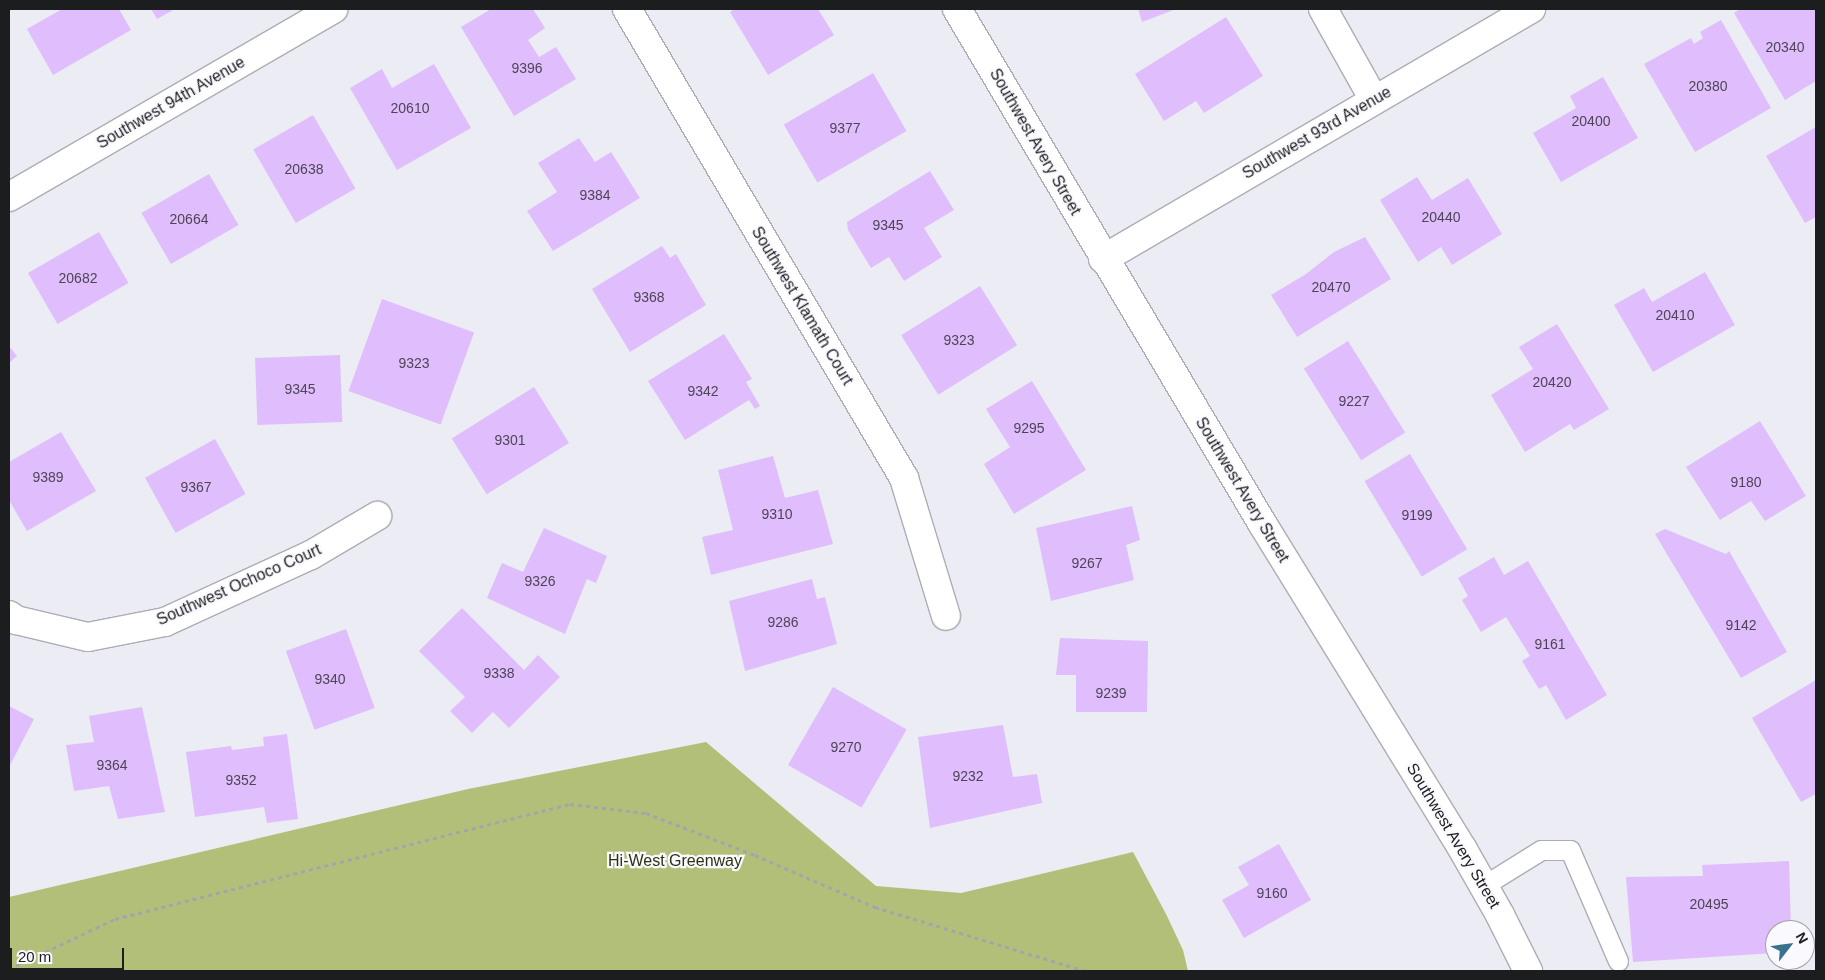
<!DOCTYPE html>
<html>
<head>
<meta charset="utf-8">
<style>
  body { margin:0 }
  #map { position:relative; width:1825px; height:980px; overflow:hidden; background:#ebecf4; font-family:Arial,sans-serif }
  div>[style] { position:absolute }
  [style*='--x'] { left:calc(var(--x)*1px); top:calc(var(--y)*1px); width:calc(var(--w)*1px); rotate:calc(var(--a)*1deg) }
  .forest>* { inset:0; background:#b2bf79 }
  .building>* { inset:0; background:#e0befd; transform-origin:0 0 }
  .path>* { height:3px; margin-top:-1.5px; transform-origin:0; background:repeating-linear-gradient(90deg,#a4a5ab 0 4px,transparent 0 8px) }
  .roads { filter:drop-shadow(1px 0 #acadb5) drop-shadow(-1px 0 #acadb5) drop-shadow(0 1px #acadb5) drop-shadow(0 -1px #acadb5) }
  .service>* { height:19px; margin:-9.5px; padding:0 9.5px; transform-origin:9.5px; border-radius:9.5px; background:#fff }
  .minor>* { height:28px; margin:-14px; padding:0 14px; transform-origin:14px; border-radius:14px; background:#fff }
  .secondary>* { height:28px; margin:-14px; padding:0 14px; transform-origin:14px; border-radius:14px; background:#fff }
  span { translate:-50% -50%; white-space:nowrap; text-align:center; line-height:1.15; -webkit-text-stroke:4.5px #f9f9fe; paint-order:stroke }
  .number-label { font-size:14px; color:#4d4556 }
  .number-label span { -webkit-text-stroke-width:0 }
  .street-label { font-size:16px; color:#1c1d1f }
  .park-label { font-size:16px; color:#2c3213 }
  .frame { position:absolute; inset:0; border:10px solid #1c1d1f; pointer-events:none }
  .north { position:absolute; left:1765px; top:920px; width:50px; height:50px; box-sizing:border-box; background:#f9f9fe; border:1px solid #a1a1a5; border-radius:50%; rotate:60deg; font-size:14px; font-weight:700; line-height:20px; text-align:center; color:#1c1d1f }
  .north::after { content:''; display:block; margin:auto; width:18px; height:22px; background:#3a728d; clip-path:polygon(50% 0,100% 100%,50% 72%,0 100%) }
  .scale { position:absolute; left:10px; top:948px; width:114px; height:22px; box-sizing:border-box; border:2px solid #1c1d1f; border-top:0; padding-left:6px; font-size:15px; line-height:18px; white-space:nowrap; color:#1c1d1f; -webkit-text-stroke:4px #f9f9fe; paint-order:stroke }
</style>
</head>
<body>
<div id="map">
  <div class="forest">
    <div style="clip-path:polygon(706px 742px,876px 886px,961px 893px,1133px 852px,1166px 914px,1183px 950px,1188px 971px,9px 971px,9px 897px,468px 789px)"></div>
  </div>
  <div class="building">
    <div style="clip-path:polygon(62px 9px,119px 9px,131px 30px,53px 75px,27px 29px)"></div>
    <div style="clip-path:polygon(151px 9px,175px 9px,157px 19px)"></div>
    <div style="clip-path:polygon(491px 9px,533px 9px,545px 28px,528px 40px,539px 57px,556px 47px,576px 79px,514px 116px,461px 27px)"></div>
    <div style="clip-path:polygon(735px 9px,818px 9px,834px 35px,768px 75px,730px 12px)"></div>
    <div style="clip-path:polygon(1138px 9px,1176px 9px,1142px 22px)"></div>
    <div style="clip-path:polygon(1740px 9px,1816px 9px,1816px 81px,1785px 100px,1734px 13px)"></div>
    <div style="clip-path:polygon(1226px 17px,1263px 76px,1204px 113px,1196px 101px,1164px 121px,1135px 74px)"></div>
    <div style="clip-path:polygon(1721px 20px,1771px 108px,1695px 152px,1644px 64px,1691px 38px,1694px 44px,1703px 38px,1700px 32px)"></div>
    <div style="clip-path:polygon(434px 64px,471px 128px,397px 170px,350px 88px,382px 69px,392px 88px)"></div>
    <div style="left:873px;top:73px;width:67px;height:103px;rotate:60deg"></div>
    <div style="clip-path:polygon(1603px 77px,1638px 138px,1561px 182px,1533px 133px,1576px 108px,1570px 96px)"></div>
    <div style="left:313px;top:115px;width:85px;height:69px;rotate:60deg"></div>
    <div style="clip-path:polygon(1816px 127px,1816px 217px,1805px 223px,1766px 156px)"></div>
    <div style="clip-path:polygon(579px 138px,595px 162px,611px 152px,640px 198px,553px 251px,527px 211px,557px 192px,538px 163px)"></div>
    <div style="clip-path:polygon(930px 171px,954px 210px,924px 228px,942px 257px,904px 281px,889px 257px,871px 268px,848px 230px,847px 222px)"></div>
    <div style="left:209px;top:174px;width:59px;height:78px;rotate:60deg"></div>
    <div style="clip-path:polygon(1417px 177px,1432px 200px,1468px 178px,1502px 234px,1452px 265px,1441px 247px,1418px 262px,1380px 200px)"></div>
    <div style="left:99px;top:232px;width:59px;height:82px;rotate:60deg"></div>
    <div style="clip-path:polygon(1365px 237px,1391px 279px,1297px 337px,1271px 295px,1306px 274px,1334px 252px)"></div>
    <div style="clip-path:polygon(662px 246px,670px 258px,676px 254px,706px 305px,630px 352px,592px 289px)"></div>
    <div style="clip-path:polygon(1705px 272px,1735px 325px,1653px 372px,1614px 305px,1644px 288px,1652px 302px)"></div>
    <div style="left:980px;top:286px;width:70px;height:93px;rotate:58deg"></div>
    <div style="left:382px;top:299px;width:98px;height:98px;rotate:20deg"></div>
    <div style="clip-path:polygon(1557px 324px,1609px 409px,1574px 430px,1570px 424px,1525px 452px,1491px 395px,1533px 369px,1519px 347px)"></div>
    <div style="clip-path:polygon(724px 334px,752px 379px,746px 382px,760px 406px,755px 409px,749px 400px,685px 440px,648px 381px)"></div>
    <div style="left:1348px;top:341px;width:108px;height:52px;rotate:58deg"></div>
    <div style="clip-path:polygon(9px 346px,17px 356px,9px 363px)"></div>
    <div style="left:340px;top:355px;width:67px;height:85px;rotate:88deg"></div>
    <div style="clip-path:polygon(1032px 381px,1086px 470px,1014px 514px,984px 464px,1010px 447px,986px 409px)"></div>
    <div style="left:534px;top:387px;width:66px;height:97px;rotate:58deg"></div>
    <div style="clip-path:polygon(1760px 421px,1806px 496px,1765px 521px,1751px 501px,1720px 520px,1686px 467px)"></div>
    <div style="clip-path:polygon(61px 432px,96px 491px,27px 531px,9px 500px,9px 462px)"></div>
    <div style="left:215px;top:439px;width:63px;height:80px;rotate:61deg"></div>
    <div style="left:1410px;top:454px;width:111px;height:53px;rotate:59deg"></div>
    <div style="clip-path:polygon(773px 456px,785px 498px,818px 490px,833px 544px,711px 575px,702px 537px,733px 530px,718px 470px)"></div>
    <div style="clip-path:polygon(1132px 506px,1140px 540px,1126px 545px,1134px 580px,1051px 601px,1036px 528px)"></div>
    <div style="clip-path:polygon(544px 528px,607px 556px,596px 583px,587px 579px,565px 634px,487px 598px,502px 563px,523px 572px)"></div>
    <div style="clip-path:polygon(1665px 529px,1726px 554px,1729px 551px,1787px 652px,1741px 678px,1655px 534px)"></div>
    <div style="clip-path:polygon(1494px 557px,1504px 575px,1528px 561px,1607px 695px,1566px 720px,1546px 685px,1539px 689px,1522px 661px,1530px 656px,1506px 617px,1481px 632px,1462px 600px,1468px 596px,1458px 578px)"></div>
    <div style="clip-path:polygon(812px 579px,817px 599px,825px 597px,837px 644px,745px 671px,729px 601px)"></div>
    <div style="clip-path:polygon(462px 608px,524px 670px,538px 655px,560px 677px,509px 728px,493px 712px,472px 733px,450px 711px,465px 697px,419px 651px)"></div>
    <div style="left:346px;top:629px;width:84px;height:64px;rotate:70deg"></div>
    <div style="clip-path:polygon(1060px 638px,1148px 641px,1147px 712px,1076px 712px,1076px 675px,1056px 675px)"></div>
    <div style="clip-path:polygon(1816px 680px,1816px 794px,1801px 802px,1752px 718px)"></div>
    <div style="left:833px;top:687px;width:85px;height:90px;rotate:30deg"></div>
    <div style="clip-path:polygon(9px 706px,34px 719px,9px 767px)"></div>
    <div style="clip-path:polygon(142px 707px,165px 812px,118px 819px,109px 786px,74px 791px,66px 745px,94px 742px,89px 716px)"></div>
    <div style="clip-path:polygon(1003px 725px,1013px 777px,1037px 774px,1042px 803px,930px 828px,918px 737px)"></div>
    <div style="clip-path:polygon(287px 734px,298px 819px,267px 823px,264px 807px,195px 817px,186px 752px,231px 746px,232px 750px,264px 746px,263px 737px)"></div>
    <div style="clip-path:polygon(1279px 844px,1311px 900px,1244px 938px,1222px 900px,1249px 885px,1238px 867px)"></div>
    <div style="clip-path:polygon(1789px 861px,1791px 930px,1775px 930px,1775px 953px,1633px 962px,1626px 877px,1703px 876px,1702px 865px)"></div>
  </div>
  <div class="path">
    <div style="--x:9;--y:969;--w:117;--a:-25.3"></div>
    <div style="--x:115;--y:919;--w:469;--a:-14.2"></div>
    <div style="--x:570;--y:804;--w:77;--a:6.8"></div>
    <div style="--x:646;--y:813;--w:117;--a:21.1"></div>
    <div style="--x:755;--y:855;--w:131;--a:23.4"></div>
    <div style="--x:875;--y:907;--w:220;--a:16.9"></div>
  </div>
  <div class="roads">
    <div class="service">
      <div style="--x:1483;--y:886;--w:68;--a:-31.8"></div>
      <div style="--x:1541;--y:850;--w:29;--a:0"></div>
      <div style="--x:1570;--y:850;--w:121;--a:66.6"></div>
    </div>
    <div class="minor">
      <div style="--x:627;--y:9;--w:545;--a:59.43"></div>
      <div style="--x:904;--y:478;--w:144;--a:73.1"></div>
      <div style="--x:1323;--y:9;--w:104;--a:60.7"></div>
      <div style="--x:9;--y:197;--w:375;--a:-30.1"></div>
      <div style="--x:1103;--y:259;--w:496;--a:-30.3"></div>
      <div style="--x:9;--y:615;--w:9;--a:36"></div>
      <div style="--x:16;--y:620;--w:74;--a:13.3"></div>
      <div style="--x:88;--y:637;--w:78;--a:-11"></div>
      <div style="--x:165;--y:622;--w:161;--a:-24.7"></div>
      <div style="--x:311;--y:555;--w:77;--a:-30.6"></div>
    </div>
    <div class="secondary">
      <div style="--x:957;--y:9;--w:598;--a:59.32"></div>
      <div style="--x:1262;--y:523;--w:382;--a:58.4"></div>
      <div style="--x:1462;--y:848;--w:77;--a:60.4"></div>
      <div style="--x:1500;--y:915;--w:63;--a:63.4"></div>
    </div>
  </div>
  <div class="number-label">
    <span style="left:1785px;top:47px">20340</span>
    <span style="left:527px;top:68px">9396</span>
    <span style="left:1708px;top:86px">20380</span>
    <span style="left:410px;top:108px">20610</span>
    <span style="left:1591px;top:121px">20400</span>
    <span style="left:845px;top:128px">9377</span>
    <span style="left:304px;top:169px">20638</span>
    <span style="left:595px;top:195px">9384</span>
    <span style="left:1441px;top:217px">20440</span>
    <span style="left:189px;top:219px">20664</span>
    <span style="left:888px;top:225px">9345</span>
    <span style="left:78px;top:278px">20682</span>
    <span style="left:1331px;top:287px">20470</span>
    <span style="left:649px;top:297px">9368</span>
    <span style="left:1675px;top:315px">20410</span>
    <span style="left:959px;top:340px">9323</span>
    <span style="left:414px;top:363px">9323</span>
    <span style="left:1552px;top:382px">20420</span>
    <span style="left:300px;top:389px">9345</span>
    <span style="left:703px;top:391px">9342</span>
    <span style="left:1354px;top:401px">9227</span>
    <span style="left:1029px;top:428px">9295</span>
    <span style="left:510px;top:440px">9301</span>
    <span style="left:48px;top:477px">9389</span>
    <span style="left:1746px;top:482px">9180</span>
    <span style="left:196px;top:487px">9367</span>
    <span style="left:777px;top:514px">9310</span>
    <span style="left:1417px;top:515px">9199</span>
    <span style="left:1087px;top:563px">9267</span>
    <span style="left:540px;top:581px">9326</span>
    <span style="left:783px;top:622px">9286</span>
    <span style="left:1741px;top:625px">9142</span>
    <span style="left:1550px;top:644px">9161</span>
    <span style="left:499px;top:673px">9338</span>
    <span style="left:330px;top:679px">9340</span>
    <span style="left:1111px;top:693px">9239</span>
    <span style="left:846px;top:747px">9270</span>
    <span style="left:112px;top:765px">9364</span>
    <span style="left:968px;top:776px">9232</span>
    <span style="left:241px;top:780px">9352</span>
    <span style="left:1272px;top:893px">9160</span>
    <span style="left:1709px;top:904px">20495</span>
  </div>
  <div class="street-label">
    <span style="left:171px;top:103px;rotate:-30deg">Southwest 94th Avenue</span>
    <span style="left:1317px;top:133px;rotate:-30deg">Southwest 93rd Avenue</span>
    <span style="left:1035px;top:142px;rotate:60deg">Southwest Avery Street</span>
    <span style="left:802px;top:306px;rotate:59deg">Southwest Klamath Court</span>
    <span style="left:1242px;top:490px;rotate:59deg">Southwest Avery Street</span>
    <span style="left:239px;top:585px;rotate:-24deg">Southwest Ochoco Court</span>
    <span style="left:1453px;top:836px;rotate:59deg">Southwest Avery Street</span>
  </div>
  <div class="park-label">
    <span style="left:675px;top:861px">Hi-West Greenway</span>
  </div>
  <div class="frame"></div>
  <div class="north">N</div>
  <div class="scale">20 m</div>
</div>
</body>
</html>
